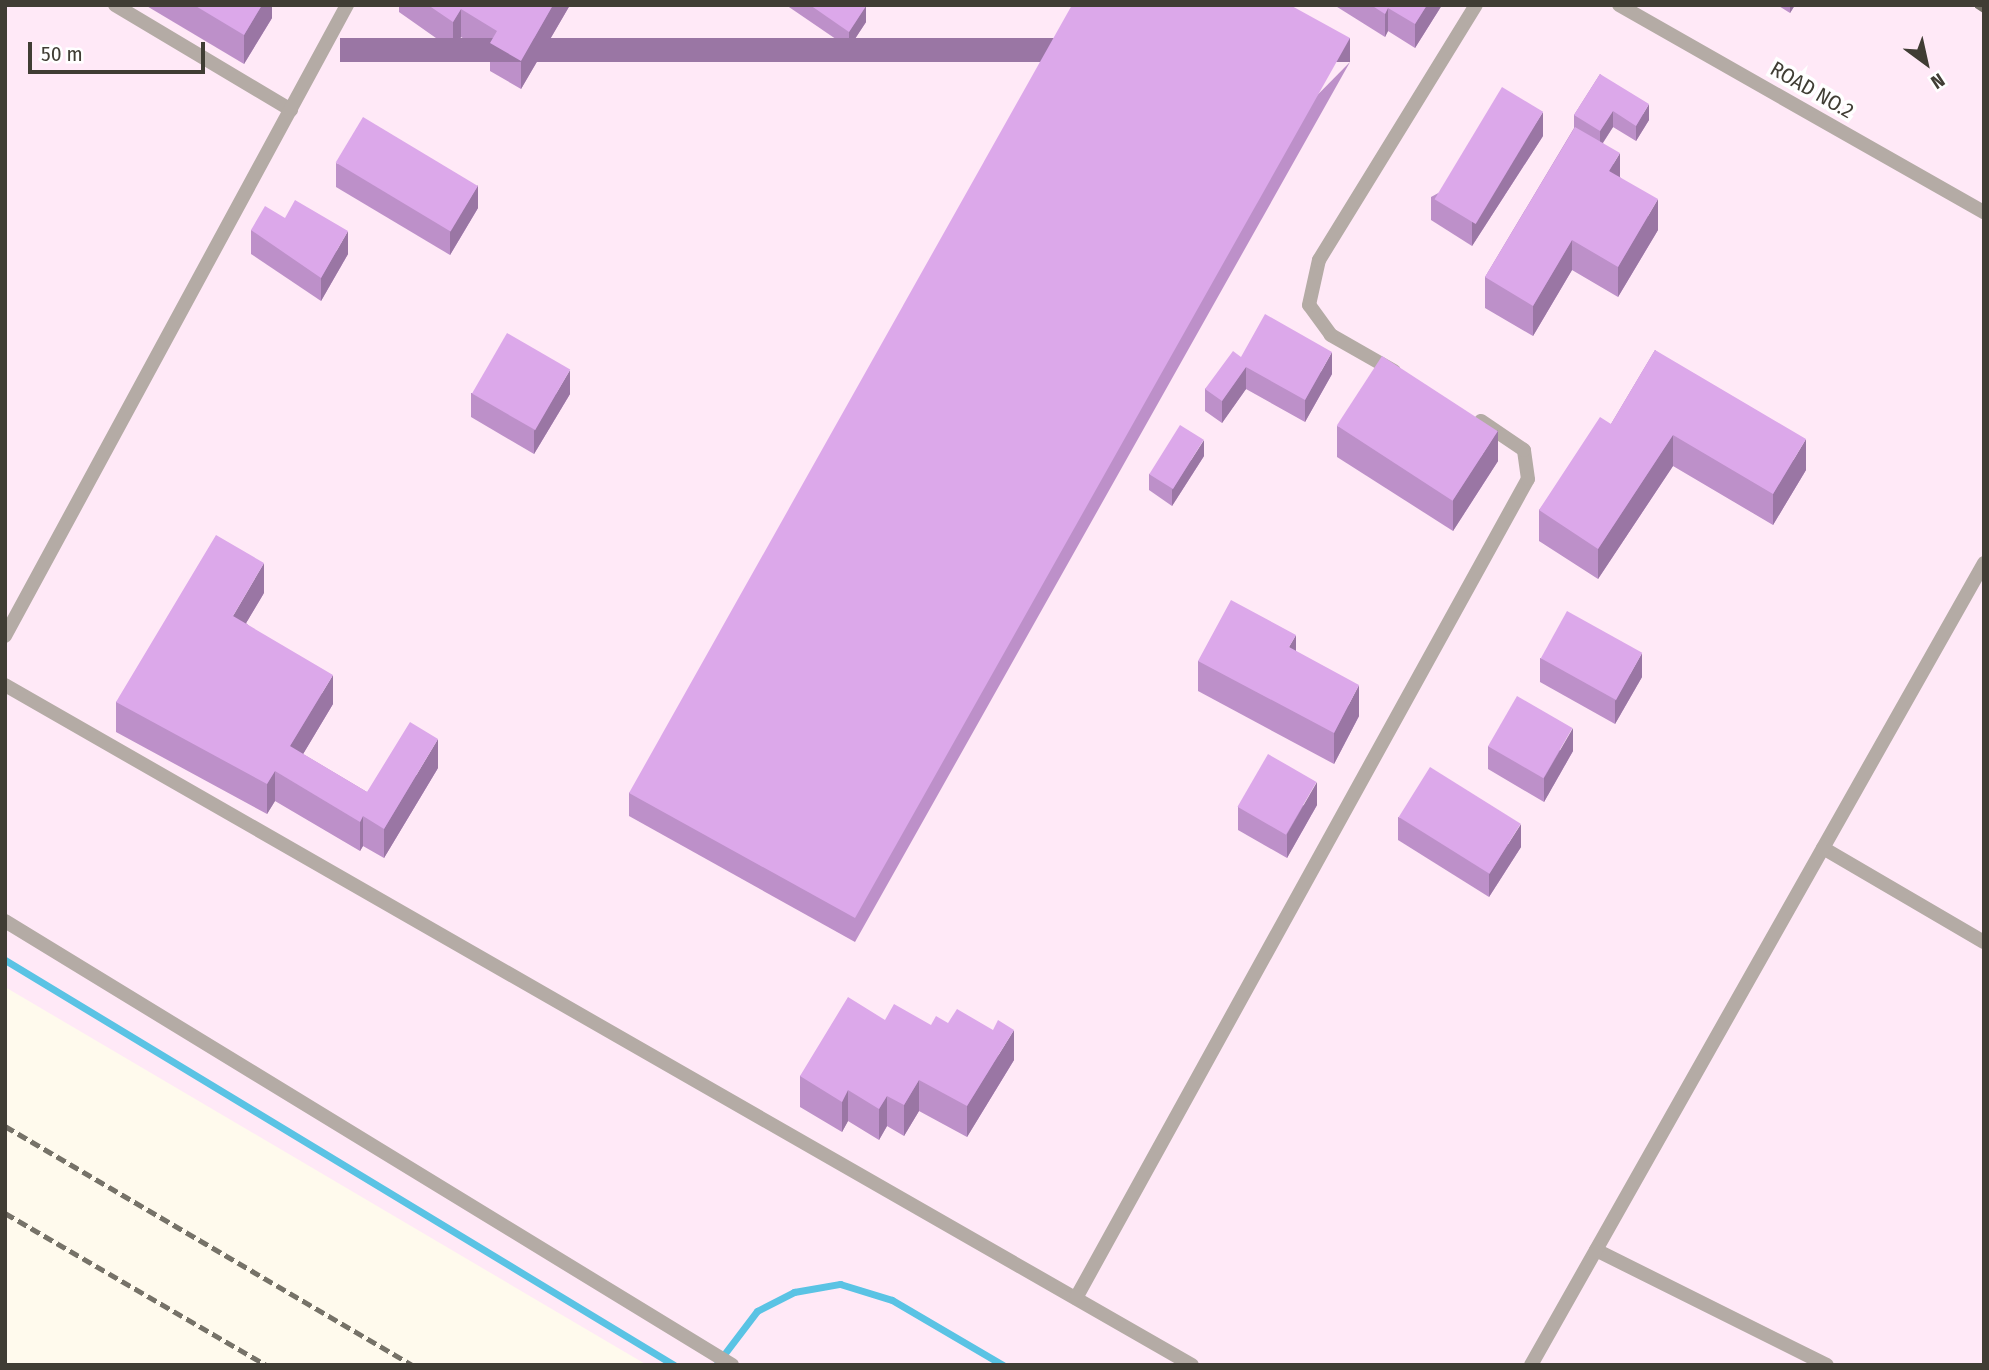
<!DOCTYPE html>
<html>
<head>
<meta charset="utf-8">
<style>
  body { margin:0 }
  #map { position:relative; width:1989px; height:1370px; overflow:hidden; background:#fffaed; font-family:"Fira Sans Condensed",sans-serif }
  div>[style] { position:absolute }
  [style*='--x'] { left:calc(var(--x)*1px); top:calc(var(--y)*1px); width:calc(var(--w)*1px); rotate:calc(var(--a)*1deg) }
  .industrial>* { inset:0; background:#ffe9f7 }
  .stream>* { height:7px; margin:-3.5px; padding:0 3.5px; transform-origin:3.5px; border-radius:3.5px; background:#5ac3e4 }
  .lane>* { height:14px; margin:-7px; padding:0 7px; transform-origin:7px; border-radius:7px; background:#b4aba5 }
  .rail>* { height:5px; margin-top:-2.5px; transform-origin:0; background:repeating-linear-gradient(90deg,#767268 0 10px,transparent 0 15px) }
  .wall>* { inset:0; background:#bd90c9 }
  .shaded-wall>* { inset:0; background:#9a76a4; transform-origin:0 0 }
  .building>* { inset:0; background:#dca8ea; transform-origin:0 0 }
  span { translate:-50% -50%; white-space:nowrap; text-align:center; line-height:1.15; -webkit-text-stroke:7px #fff; paint-order:stroke }
  .street-label { font-size:21px; color:#403d34 }
  .frame { position:absolute; inset:0; border:7px solid #403d34; pointer-events:none }
  .north { position:absolute; left:1891px; top:28px; width:70px; height:70px; -webkit-text-stroke:5px #fff; paint-order:stroke; rotate:147deg; font-size:19px; font-weight:700; line-height:28px; text-align:center; color:#403d34 }
  .north::after { content:''; display:block; margin:auto; width:24px; height:32px; background:#403d34; clip-path:polygon(50% 0,100% 100%,50% 72%,0 100%) }
  .scale { position:absolute; left:28px; top:42px; width:177px; height:32px; box-sizing:border-box; border:4px solid #403d34; border-top:0; padding-left:9px; font-size:21px; line-height:24px; white-space:nowrap; color:#403d34; -webkit-text-stroke:5px #fff; paint-order:stroke }
</style>
</head>
<body>
<div id="map">
  <div class="industrial">
    <div style="clip-path:polygon(5px 5px,1984px 5px,1984px 1365px,647px 1365px,5px 987px)"></div>
  </div>
  <div class="stream">
    <div style="--x:5;--y:960;--w:782;--a:31.19"></div>
    <div style="--x:716;--y:1365;--w:68;--a:-52.8"></div>
    <div style="--x:757;--y:1311;--w:42;--a:-27.2"></div>
    <div style="--x:794;--y:1292;--w:47;--a:-9.9"></div>
    <div style="--x:840;--y:1284;--w:54;--a:17.1"></div>
    <div style="--x:892;--y:1300;--w:129;--a:30.4"></div>
  </div>
  <div class="lane">
    <div style="--x:115;--y:5;--w:205;--a:30.8"></div>
    <div style="--x:1619;--y:5;--w:420;--a:29.6"></div>
    <div style="--x:1394;--y:371;--w:73;--a:-150.3"></div>
    <div style="--x:1331;--y:335;--w:37;--a:-126"></div>
    <div style="--x:1309;--y:305;--w:46;--a:-77.5"></div>
    <div style="--x:1319;--y:260;--w:299;--a:-58.4"></div>
    <div style="--x:5;--y:636;--w:718;--a:-61.54"></div>
    <div style="--x:5;--y:685;--w:1368;--a:29.81"></div>
    <div style="--x:1823;--y:848;--w:186;--a:30.3"></div>
    <div style="--x:5;--y:921;--w:852;--a:31.41"></div>
    <div style="--x:1596;--y:1250;--w:258;--a:26.5"></div>
    <div style="--x:1076;--y:1298;--w:935;--a:-61.11"></div>
    <div style="--x:1528;--y:479;--w:29;--a:-98"></div>
    <div style="--x:1524;--y:450;--w:52;--a:-146"></div>
    <div style="--x:1531;--y:1365;--w:921;--a:-60.54"></div>
  </div>
  <div class="rail">
    <div style="--x:1976;--y:5;--w:9;--a:32"></div>
    <div style="--x:5;--y:1126;--w:472;--a:30.4"></div>
    <div style="--x:5;--y:1213;--w:302;--a:30.2"></div>
  </div>
  <div class="wall">
    <div style="clip-path:polygon(145px 5px,272px 5px,272px 18px,244px 64px)"></div>
    <div style="clip-path:polygon(399px 5px,570px 5px,521px 89px,490px 71px,490px 54px,461px 37px,453px 50px,399px 12px)"></div>
    <div style="clip-path:polygon(786px 5px,865px 5px,866px 22px,849px 48px)"></div>
    <div style="clip-path:polygon(1334px 5px,1442px 5px,1415px 48px,1388px 31px,1385px 37px)"></div>
    <div style="clip-path:polygon(1777px 5px,1795px 5px,1790px 13px)"></div>
    <div style="clip-path:polygon(1350px 62px,855px 942px,629px 816px,629px 793px)"></div>
    <div style="clip-path:polygon(1600px 74px,1649px 120px,1636px 141px,1613px 127px,1603px 143px,1620px 177px,1658px 230px,1618px 297px,1572px 270px,1533px 336px,1485px 308px,1485px 277px,1574px 128px,1574px 115px)"></div>
    <div style="clip-path:polygon(1543px 136px,1472px 246px,1431px 220px,1431px 197px)"></div>
    <div style="clip-path:polygon(336px 163px,478px 208px,450px 255px,336px 187px)"></div>
    <div style="clip-path:polygon(251px 230px,348px 254px,321px 301px,251px 254px)"></div>
    <div style="clip-path:polygon(1655px 350px,1806px 470px,1773px 525px,1673px 466px,1598px 579px,1539px 541px,1539px 510px,1611px 424px)"></div>
    <div style="clip-path:polygon(1241px 357px,1332px 374px,1305px 422px,1246px 389px,1222px 423px,1205px 411px,1205px 389px)"></div>
    <div style="clip-path:polygon(471px 393px,570px 394px,534px 454px,471px 417px)"></div>
    <div style="clip-path:polygon(1337px 426px,1498px 461px,1453px 531px,1337px 457px)"></div>
    <div style="clip-path:polygon(1204px 456px,1172px 506px,1149px 490px,1149px 474px)"></div>
    <div style="clip-path:polygon(264px 593px,246px 623px,333px 704px,303px 754px,367px 792px,438px 768px,384px 858px,363px 846px,360px 851px,275px 801px,267px 814px,116px 732px,116px 702px)"></div>
    <div style="clip-path:polygon(1296px 651px,1359px 716px,1334px 764px,1198px 691px,1198px 661px)"></div>
    <div style="clip-path:polygon(1540px 658px,1642px 677px,1615px 724px,1540px 682px)"></div>
    <div style="clip-path:polygon(1488px 746px,1573px 751px,1544px 802px,1488px 769px)"></div>
    <div style="clip-path:polygon(1317px 805px,1287px 858px,1238px 830px,1238px 807px)"></div>
    <div style="clip-path:polygon(1398px 817px,1521px 847px,1489px 897px,1398px 840px)"></div>
    <div style="clip-path:polygon(885px 1020px,1014px 1060px,967px 1137px,919px 1111px,904px 1136px,887px 1126px,879px 1140px,848px 1121px,842px 1132px,800px 1107px,800px 1076px)"></div>
  </div>
  <div class="shaded-wall">
    <div style="clip-path:polygon(262px 5px,272px 5px,272px 18px,244px 64px,244px 35px)"></div>
    <div style="clip-path:polygon(553px 5px,570px 5px,521px 89px,521px 61px)"></div>
    <div style="clip-path:polygon(1427px 5px,1442px 5px,1415px 48px,1415px 24px)"></div>
    <div style="clip-path:polygon(1790px 5px,1795px 5px,1790px 13px)"></div>
    <div style="clip-path:polygon(866px 6px,866px 22px,849px 48px,849px 32px)"></div>
    <div style="clip-path:polygon(1388px 8px,1388px 31px,1385px 37px,1385px 14px)"></div>
    <div style="clip-path:polygon(461px 9px,461px 37px,453px 50px,453px 22px)"></div>
    <div style="left:1350px;top:38px;width:24px;height:1010px;rotate:90deg"></div>
    <div style="clip-path:polygon(1649px 104px,1649px 120px,1636px 141px,1636px 126px)"></div>
    <div style="clip-path:polygon(1613px 111px,1613px 127px,1600px 147px,1600px 131px)"></div>
    <div style="clip-path:polygon(1543px 112px,1543px 136px,1472px 246px,1472px 222px)"></div>
    <div style="clip-path:polygon(1620px 153px,1620px 184px,1609px 171px)"></div>
    <div style="clip-path:polygon(478px 185px,478px 208px,450px 255px,450px 231px)"></div>
    <div style="clip-path:polygon(1658px 199px,1658px 230px,1618px 297px,1618px 267px)"></div>
    <div style="clip-path:polygon(348px 231px,348px 254px,321px 301px,321px 278px)"></div>
    <div style="clip-path:polygon(1572px 240px,1572px 270px,1533px 336px,1533px 306px)"></div>
    <div style="clip-path:polygon(1332px 352px,1332px 374px,1305px 422px,1305px 400px)"></div>
    <div style="clip-path:polygon(1246px 367px,1246px 389px,1222px 423px,1222px 401px)"></div>
    <div style="clip-path:polygon(570px 370px,570px 394px,534px 454px,534px 431px)"></div>
    <div style="clip-path:polygon(1498px 430px,1498px 461px,1453px 531px,1453px 500px)"></div>
    <div style="clip-path:polygon(1673px 435px,1673px 466px,1598px 579px,1598px 549px)"></div>
    <div style="clip-path:polygon(1806px 439px,1806px 470px,1773px 525px,1773px 494px)"></div>
    <div style="clip-path:polygon(1204px 440px,1204px 456px,1172px 506px,1172px 490px)"></div>
    <div style="clip-path:polygon(264px 563px,264px 593px,233px 645px,233px 616px)"></div>
    <div style="clip-path:polygon(1296px 635px,1296px 665px,1289px 647px)"></div>
    <div style="clip-path:polygon(1642px 653px,1642px 677px,1615px 724px,1615px 701px)"></div>
    <div style="clip-path:polygon(333px 675px,333px 704px,290px 776px,290px 746px)"></div>
    <div style="clip-path:polygon(1359px 685px,1359px 716px,1334px 764px,1334px 733px)"></div>
    <div style="clip-path:polygon(1573px 728px,1573px 751px,1544px 802px,1544px 778px)"></div>
    <div style="clip-path:polygon(438px 739px,438px 768px,384px 858px,384px 829px)"></div>
    <div style="clip-path:polygon(275px 771px,275px 801px,267px 814px,267px 784px)"></div>
    <div style="clip-path:polygon(1317px 782px,1317px 805px,1287px 858px,1287px 834px)"></div>
    <div style="clip-path:polygon(363px 816px,363px 846px,360px 851px,360px 822px)"></div>
    <div style="clip-path:polygon(1521px 824px,1521px 847px,1489px 897px,1489px 874px)"></div>
    <div style="clip-path:polygon(1014px 1030px,1014px 1060px,967px 1137px,967px 1106px)"></div>
    <div style="clip-path:polygon(919px 1080px,919px 1111px,904px 1136px,904px 1105px)"></div>
    <div style="clip-path:polygon(848px 1090px,848px 1121px,842px 1132px,842px 1102px)"></div>
    <div style="clip-path:polygon(887px 1096px,887px 1126px,879px 1140px,879px 1109px)"></div>
  </div>
  <div class="building">
    <div style="clip-path:polygon(194px 5px,262px 5px,244px 35px)"></div>
    <div style="clip-path:polygon(428px 5px,553px 5px,521px 61px,490px 43px,497px 31px,461px 9px,453px 22px)"></div>
    <div style="clip-path:polygon(810px 5px,865px 5px,866px 6px,849px 32px)"></div>
    <div style="clip-path:polygon(1072px 5px,1290px 5px,1350px 38px,855px 918px,629px 793px)"></div>
    <div style="clip-path:polygon(1371px 5px,1427px 5px,1415px 24px,1388px 8px,1385px 14px)"></div>
    <div style="clip-path:polygon(1600px 74px,1649px 104px,1636px 126px,1613px 111px,1600px 131px,1574px 115px)"></div>
    <div style="left:1502px;top:87px;width:48px;height:131px;rotate:31deg"></div>
    <div style="left:363px;top:117px;width:134px;height:53px;rotate:31deg"></div>
    <div style="clip-path:polygon(1575px 127px,1620px 153px,1609px 171px,1658px 199px,1618px 267px,1572px 240px,1533px 306px,1485px 277px)"></div>
    <div style="clip-path:polygon(295px 200px,348px 231px,321px 278px,251px 230px,265px 206px,285px 218px)"></div>
    <div style="clip-path:polygon(1265px 314px,1332px 352px,1305px 400px,1246px 367px,1222px 401px,1205px 389px,1233px 351px,1241px 357px)"></div>
    <div style="left:507px;top:333px;width:73px;height:70px;rotate:30deg"></div>
    <div style="clip-path:polygon(1655px 350px,1806px 439px,1773px 494px,1673px 435px,1598px 549px,1539px 510px,1600px 417px,1611px 424px)"></div>
    <div style="left:1382px;top:356px;width:138px;height:83px;rotate:33deg"></div>
    <div style="left:1180px;top:425px;width:28px;height:58px;rotate:32deg"></div>
    <div style="clip-path:polygon(216px 535px,264px 563px,233px 616px,333px 675px,290px 746px,367px 792px,410px 722px,438px 739px,384px 829px,363px 816px,360px 822px,275px 771px,267px 784px,116px 702px)"></div>
    <div style="clip-path:polygon(1231px 600px,1296px 635px,1289px 647px,1359px 685px,1334px 733px,1198px 661px)"></div>
    <div style="left:1567px;top:611px;width:86px;height:54px;rotate:29deg"></div>
    <div style="left:1517px;top:696px;width:64px;height:58px;rotate:30deg"></div>
    <div style="left:1268px;top:754px;width:56px;height:61px;rotate:30deg"></div>
    <div style="left:1430px;top:767px;width:107px;height:59px;rotate:32deg"></div>
    <div style="clip-path:polygon(848px 997px,885px 1020px,894px 1004px,931px 1025px,936px 1016px,948px 1023px,957px 1009px,993px 1030px,998px 1020px,1014px 1030px,967px 1106px,919px 1080px,904px 1105px,887px 1096px,879px 1109px,848px 1090px,842px 1102px,800px 1076px)"></div>
  </div>
  <div class="street-label">
    <span style="left:1812px;top:90px;rotate:30deg">ROAD NO.2</span>
  </div>
  <div class="frame"></div>
  <div class="north">N</div>
  <div class="scale">50 m</div>
</div>
</body>
</html>
